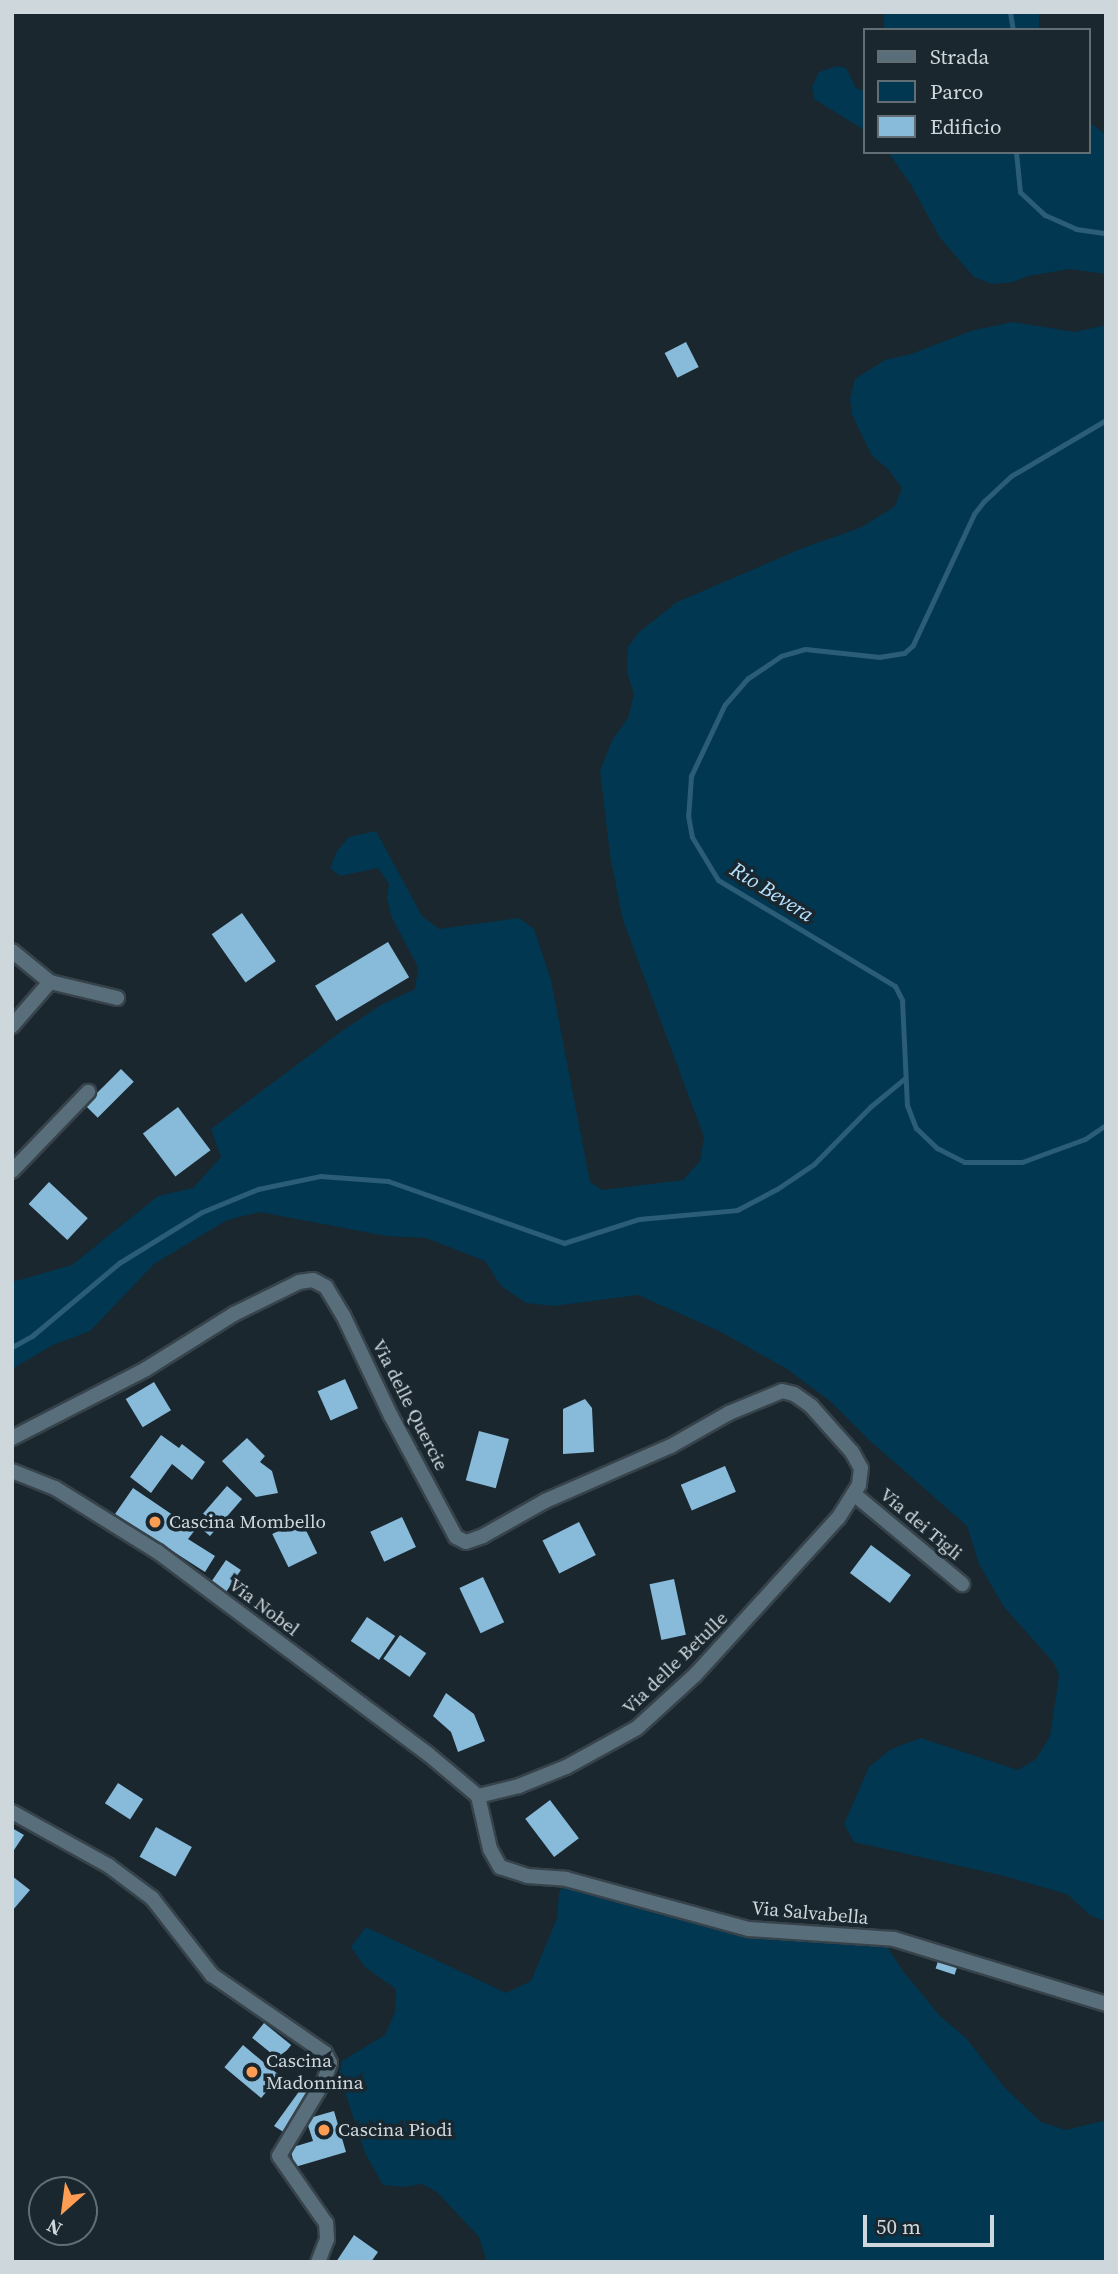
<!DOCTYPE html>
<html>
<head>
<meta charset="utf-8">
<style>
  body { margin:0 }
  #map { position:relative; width:1118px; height:2274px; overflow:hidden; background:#1a272f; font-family:"Source Serif 4",serif }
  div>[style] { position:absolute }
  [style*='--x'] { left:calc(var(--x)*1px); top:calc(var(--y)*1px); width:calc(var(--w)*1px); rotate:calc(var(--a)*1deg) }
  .green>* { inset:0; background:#013750; transform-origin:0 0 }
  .stream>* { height:5px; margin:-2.5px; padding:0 2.5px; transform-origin:2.5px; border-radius:2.5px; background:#2b5c78 }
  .building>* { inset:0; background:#88bada; transform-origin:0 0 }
  .roads { filter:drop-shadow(2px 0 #37434b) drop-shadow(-2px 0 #37434b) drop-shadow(0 2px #37434b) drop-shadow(0 -2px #37434b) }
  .minor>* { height:14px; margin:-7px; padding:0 7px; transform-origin:7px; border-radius:7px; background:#596e7b }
  .dots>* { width:19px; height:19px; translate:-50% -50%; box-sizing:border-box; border:4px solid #1a272f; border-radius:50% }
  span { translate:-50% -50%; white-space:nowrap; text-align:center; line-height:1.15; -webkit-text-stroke:7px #1a272f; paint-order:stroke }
  .street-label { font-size:19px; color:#ced7dc }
  .poi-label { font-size:19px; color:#ced7dc }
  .left { translate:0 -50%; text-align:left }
  .water-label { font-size:21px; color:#b7e3ff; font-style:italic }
  .frame { position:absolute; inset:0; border:14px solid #ced7dc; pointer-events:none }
  .legend { position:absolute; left:863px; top:28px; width:228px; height:126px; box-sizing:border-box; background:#1a272f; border:2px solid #626d74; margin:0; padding:9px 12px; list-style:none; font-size:21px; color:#ced7dc }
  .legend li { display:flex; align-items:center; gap:14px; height:35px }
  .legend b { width:35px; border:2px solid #626d74 }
  .north { position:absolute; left:28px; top:2176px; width:70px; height:70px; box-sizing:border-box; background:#1a272f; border:2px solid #626d74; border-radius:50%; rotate:208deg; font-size:19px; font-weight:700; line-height:28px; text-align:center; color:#ced7dc }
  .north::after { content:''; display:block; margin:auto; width:24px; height:32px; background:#fc9d53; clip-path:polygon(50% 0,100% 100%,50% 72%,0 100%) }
  .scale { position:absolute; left:863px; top:2215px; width:131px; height:32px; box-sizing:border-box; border:4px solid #ced7dc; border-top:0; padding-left:9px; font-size:21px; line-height:24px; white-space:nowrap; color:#ced7dc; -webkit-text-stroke:5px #1a272f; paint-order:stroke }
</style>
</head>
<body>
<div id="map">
  <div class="green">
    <div style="left:884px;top:12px;width:155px;height:18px"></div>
    <div style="clip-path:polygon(837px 66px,846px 68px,856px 88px,864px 91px,864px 130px,814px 99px,812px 87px,819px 72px)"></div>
    <div style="clip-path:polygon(1088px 121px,1106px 135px,1106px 274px,1070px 269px,1028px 276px,1013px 282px,992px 284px,974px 277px,940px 238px,911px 185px,888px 152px,1088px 152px)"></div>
    <div style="clip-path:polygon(1013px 322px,1075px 332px,1106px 325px,1106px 1922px,1090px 1915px,1067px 1894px,1000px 1875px,854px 1842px,844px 1824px,869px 1767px,891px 1749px,921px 1738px,1018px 1770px,1036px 1759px,1050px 1736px,1059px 1676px,1054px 1663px,1004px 1607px,979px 1564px,967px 1526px,868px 1439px,830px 1401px,787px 1369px,719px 1331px,638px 1295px,554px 1306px,526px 1303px,501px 1286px,485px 1261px,426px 1238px,386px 1236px,260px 1212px,227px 1220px,154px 1264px,90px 1331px,53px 1345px,12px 1369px,12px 1282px,72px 1265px,158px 1196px,193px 1188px,221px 1157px,211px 1129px,342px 1031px,381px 1005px,415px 989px,418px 967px,392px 918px,387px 898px,389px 884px,378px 868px,340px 876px,330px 868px,337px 851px,349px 837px,376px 831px,422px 916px,439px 929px,519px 918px,534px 929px,551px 980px,590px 1182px,602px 1190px,683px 1180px,700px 1161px,704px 1137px,623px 920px,610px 855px,600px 771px,612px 740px,628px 718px,634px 694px,627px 672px,628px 647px,639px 632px,677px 602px,803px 548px,862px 527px,895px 506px,902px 488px,888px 469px,872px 456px,852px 415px,850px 399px,855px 379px,885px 360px,911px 354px,974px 330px)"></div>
    <div style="clip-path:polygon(566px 1879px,749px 1929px,881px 1938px,903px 1971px,940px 2016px,966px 2038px,1004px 2087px,1041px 2122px,1066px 2130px,1106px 2120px,1106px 2262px,487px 2262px,479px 2237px,437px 2192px,422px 2184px,404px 2187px,383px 2185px,365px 2153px,339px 2074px,342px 2061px,385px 2035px,395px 2012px,396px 1989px,365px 1967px,351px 1947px,366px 1927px,506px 1993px,531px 1981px,557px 1918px,559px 1893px)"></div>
  </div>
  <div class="stream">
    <div style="--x:1010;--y:12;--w:18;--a:81"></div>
    <div style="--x:1016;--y:152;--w:40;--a:84.3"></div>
    <div style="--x:1020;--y:192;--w:34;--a:43"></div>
    <div style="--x:1045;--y:215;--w:34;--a:24"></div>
    <div style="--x:1076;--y:229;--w:30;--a:8"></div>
    <div style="--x:1106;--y:420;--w:110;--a:149.5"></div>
    <div style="--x:1011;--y:476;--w:37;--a:137"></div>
    <div style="--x:984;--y:501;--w:16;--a:128"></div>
    <div style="--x:974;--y:514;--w:145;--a:115"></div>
    <div style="--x:913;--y:645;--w:12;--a:138"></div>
    <div style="--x:904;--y:653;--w:24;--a:171"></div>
    <div style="--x:880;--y:657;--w:75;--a:-173.9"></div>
    <div style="--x:805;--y:649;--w:25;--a:164"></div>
    <div style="--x:781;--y:656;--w:40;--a:146"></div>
    <div style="--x:748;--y:678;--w:35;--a:131"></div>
    <div style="--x:725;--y:704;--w:80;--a:115.3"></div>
    <div style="--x:691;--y:776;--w:39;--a:94"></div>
    <div style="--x:688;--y:815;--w:22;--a:80"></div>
    <div style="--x:692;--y:837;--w:50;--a:58.8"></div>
    <div style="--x:718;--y:880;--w:206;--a:30.9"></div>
    <div style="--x:895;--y:986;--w:16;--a:63"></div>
    <div style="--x:902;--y:1000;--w:105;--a:87.3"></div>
    <div style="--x:907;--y:1105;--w:25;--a:69"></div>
    <div style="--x:916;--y:1128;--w:29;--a:44"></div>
    <div style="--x:937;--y:1148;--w:30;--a:27"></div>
    <div style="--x:964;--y:1162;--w:58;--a:0"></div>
    <div style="--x:1022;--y:1162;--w:67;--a:-20.1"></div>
    <div style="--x:1085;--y:1139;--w:25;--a:-34"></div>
    <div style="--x:12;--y:1347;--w:23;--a:-29"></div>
    <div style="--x:32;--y:1336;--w:114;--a:-40"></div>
    <div style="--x:119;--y:1263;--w:97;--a:-31.6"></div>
    <div style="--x:202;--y:1212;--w:61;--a:-22.3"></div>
    <div style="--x:258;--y:1189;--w:63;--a:-11.8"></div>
    <div style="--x:320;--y:1176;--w:68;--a:4.2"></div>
    <div style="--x:388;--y:1181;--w:187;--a:19.4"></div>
    <div style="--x:564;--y:1243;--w:79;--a:-17.7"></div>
    <div style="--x:639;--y:1219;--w:98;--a:-5.2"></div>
    <div style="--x:737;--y:1210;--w:45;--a:-27.7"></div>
    <div style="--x:777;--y:1189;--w:45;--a:-34"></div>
    <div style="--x:814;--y:1164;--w:80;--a:-45.5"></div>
    <div style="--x:870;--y:1107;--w:45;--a:-39.6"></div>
  </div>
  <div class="building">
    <div style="left:686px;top:342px;width:28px;height:24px;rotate:63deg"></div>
    <div style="left:242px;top:913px;width:59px;height:37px;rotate:55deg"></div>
    <div style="left:388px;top:942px;width:41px;height:85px;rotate:59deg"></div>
    <div style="left:121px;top:1069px;width:18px;height:51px;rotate:45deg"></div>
    <div style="left:178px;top:1107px;width:54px;height:44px;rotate:53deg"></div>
    <div style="left:49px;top:1182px;width:53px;height:30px;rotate:43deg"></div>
    <div style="left:345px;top:1379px;width:32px;height:30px;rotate:66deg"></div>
    <div style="left:154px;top:1382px;width:33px;height:33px;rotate:59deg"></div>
    <div style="clip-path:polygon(585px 1399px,592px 1408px,594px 1452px,563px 1454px,563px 1409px)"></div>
    <div style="left:479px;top:1431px;width:31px;height:51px;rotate:15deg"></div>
    <div style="clip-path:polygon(161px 1435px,179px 1448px,182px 1444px,205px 1462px,192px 1480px,172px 1464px,151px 1493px,130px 1477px)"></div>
    <div style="clip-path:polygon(247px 1438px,265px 1456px,260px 1462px,272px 1471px,278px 1493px,256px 1497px,222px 1461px)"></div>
    <div style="left:725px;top:1466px;width:28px;height:48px;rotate:67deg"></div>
    <div style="left:227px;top:1486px;width:20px;height:49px;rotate:41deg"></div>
    <div style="clip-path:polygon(133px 1488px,195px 1530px,188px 1539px,215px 1556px,205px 1572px,115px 1514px)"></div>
    <div style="left:402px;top:1517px;width:33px;height:35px;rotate:65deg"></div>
    <div style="left:301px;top:1520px;width:37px;height:32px;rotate:64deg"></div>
    <div style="left:579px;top:1522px;width:37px;height:41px;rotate:63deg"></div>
    <div style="left:871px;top:1545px;width:50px;height:35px;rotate:37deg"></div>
    <div style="left:226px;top:1560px;width:18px;height:26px;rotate:34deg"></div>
    <div style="left:483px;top:1577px;width:50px;height:26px;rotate:65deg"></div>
    <div style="left:674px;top:1579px;width:57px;height:25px;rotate:78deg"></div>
    <div style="left:367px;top:1617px;width:34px;height:29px;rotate:34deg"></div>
    <div style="left:400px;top:1635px;width:32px;height:29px;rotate:35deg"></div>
    <div style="clip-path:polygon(446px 1693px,474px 1714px,485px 1741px,458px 1752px,451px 1732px,433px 1716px)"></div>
    <div style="left:118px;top:1783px;width:30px;height:24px;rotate:33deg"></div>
    <div style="left:550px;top:1800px;width:48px;height:31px;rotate:53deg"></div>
    <div style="left:156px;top:1827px;width:41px;height:34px;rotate:29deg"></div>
    <div style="clip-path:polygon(12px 1828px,24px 1835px,12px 1853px)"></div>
    <div style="clip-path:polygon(12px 1876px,30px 1890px,12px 1911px)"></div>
    <div style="left:939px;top:1958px;width:20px;height:11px;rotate:18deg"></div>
    <div style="left:264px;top:2023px;width:35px;height:19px;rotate:39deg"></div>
    <div style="left:243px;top:2045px;width:48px;height:29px;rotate:40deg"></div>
    <div style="clip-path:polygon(303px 2086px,312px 2092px,285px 2133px,274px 2126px)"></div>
    <div style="clip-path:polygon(334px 2111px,346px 2152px,295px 2167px,290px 2148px,313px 2141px,306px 2119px)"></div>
    <div style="clip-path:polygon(354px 2235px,378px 2252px,371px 2262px,336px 2262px)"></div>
  </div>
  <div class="roads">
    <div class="minor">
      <div style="--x:12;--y:951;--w:49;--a:39.2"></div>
      <div style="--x:50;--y:982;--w:69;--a:13.4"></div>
      <div style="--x:12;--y:1026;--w:58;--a:-49.2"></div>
      <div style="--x:12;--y:1171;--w:110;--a:-46.1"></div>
      <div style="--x:12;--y:1438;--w:151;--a:-27.2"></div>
      <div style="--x:146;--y:1369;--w:104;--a:-32"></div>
      <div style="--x:234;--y:1314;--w:72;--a:-26.2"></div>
      <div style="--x:299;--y:1282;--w:14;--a:-8"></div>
      <div style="--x:313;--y:1280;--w:15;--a:28"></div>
      <div style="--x:326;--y:1287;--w:33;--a:59"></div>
      <div style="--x:343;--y:1315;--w:112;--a:64.6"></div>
      <div style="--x:391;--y:1416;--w:137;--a:61.8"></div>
      <div style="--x:456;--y:1537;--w:11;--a:27"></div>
      <div style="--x:466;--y:1542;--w:18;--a:-19"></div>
      <div style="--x:483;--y:1536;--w:71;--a:-29.4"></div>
      <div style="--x:545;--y:1501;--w:137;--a:-23.6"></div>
      <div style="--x:671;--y:1446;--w:67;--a:-29.6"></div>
      <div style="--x:729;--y:1413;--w:57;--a:-22.5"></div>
      <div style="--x:782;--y:1391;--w:12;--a:14"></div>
      <div style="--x:794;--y:1394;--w:21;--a:35"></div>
      <div style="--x:811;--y:1406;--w:62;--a:48.3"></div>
      <div style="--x:852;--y:1452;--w:18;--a:61"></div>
      <div style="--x:861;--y:1468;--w:17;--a:97"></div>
      <div style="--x:859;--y:1485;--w:39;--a:122"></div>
      <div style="--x:838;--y:1518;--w:212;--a:132.3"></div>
      <div style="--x:695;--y:1675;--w:79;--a:137.6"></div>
      <div style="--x:637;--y:1728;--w:81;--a:151.2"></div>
      <div style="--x:566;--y:1767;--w:51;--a:158"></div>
      <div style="--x:519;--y:1786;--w:42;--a:166.3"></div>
      <div style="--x:12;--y:1471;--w:46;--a:21.6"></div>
      <div style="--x:55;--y:1488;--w:121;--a:31.9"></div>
      <div style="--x:158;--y:1552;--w:337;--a:36.8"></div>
      <div style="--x:428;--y:1754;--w:65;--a:40"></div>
      <div style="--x:854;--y:1494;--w:141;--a:39.8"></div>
      <div style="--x:478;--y:1796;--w:54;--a:77.2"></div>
      <div style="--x:490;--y:1849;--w:21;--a:61"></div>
      <div style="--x:500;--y:1867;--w:28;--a:18"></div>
      <div style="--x:527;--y:1876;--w:39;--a:4"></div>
      <div style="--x:566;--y:1879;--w:190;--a:15.3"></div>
      <div style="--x:749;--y:1929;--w:145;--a:3.9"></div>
      <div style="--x:894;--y:1939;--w:222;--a:17"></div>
      <div style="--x:12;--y:1812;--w:111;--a:29.1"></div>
      <div style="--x:109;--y:1866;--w:54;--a:36.7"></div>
      <div style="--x:152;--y:1898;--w:98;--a:52.1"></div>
      <div style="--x:212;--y:1975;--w:137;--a:34.6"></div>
      <div style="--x:325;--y:2053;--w:11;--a:63"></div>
      <div style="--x:330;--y:2063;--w:19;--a:108"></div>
      <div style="--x:324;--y:2081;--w:87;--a:121"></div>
      <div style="--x:279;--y:2156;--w:82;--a:55"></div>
      <div style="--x:326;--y:2223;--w:16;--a:86"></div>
      <div style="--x:327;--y:2239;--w:25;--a:111"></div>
    </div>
  </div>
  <div class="dots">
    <div style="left:155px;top:1522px;background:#fc9d53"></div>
    <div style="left:252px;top:2072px;background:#fc9d53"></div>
    <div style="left:324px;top:2130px;background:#fc9d53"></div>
  </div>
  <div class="street-label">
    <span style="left:410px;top:1405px;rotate:63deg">Via delle Quercie</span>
    <span style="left:921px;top:1524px;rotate:40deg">Via dei Tigli</span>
    <span style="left:264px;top:1607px;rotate:37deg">Via Nobel</span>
    <span style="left:675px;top:1663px;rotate:-44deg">Via delle Betulle</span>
    <span style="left:810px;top:1913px;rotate:5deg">Via Salvabella</span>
  </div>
  <div class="poi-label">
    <span class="left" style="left:169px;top:1522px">Cascina Mombello</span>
    <span class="left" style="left:266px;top:2072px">Cascina<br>Madonnina</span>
    <span class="left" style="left:338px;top:2130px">Cascina Piodi</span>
  </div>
  <div class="water-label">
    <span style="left:772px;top:892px;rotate:32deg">Rio Bevera</span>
  </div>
  <div class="frame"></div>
  <ul class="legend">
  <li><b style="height:9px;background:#596e7b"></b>Strada</li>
  <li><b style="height:19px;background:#013750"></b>Parco</li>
  <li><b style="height:19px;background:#88bada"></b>Edificio</li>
  </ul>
  <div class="north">N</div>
  <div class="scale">50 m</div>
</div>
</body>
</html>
